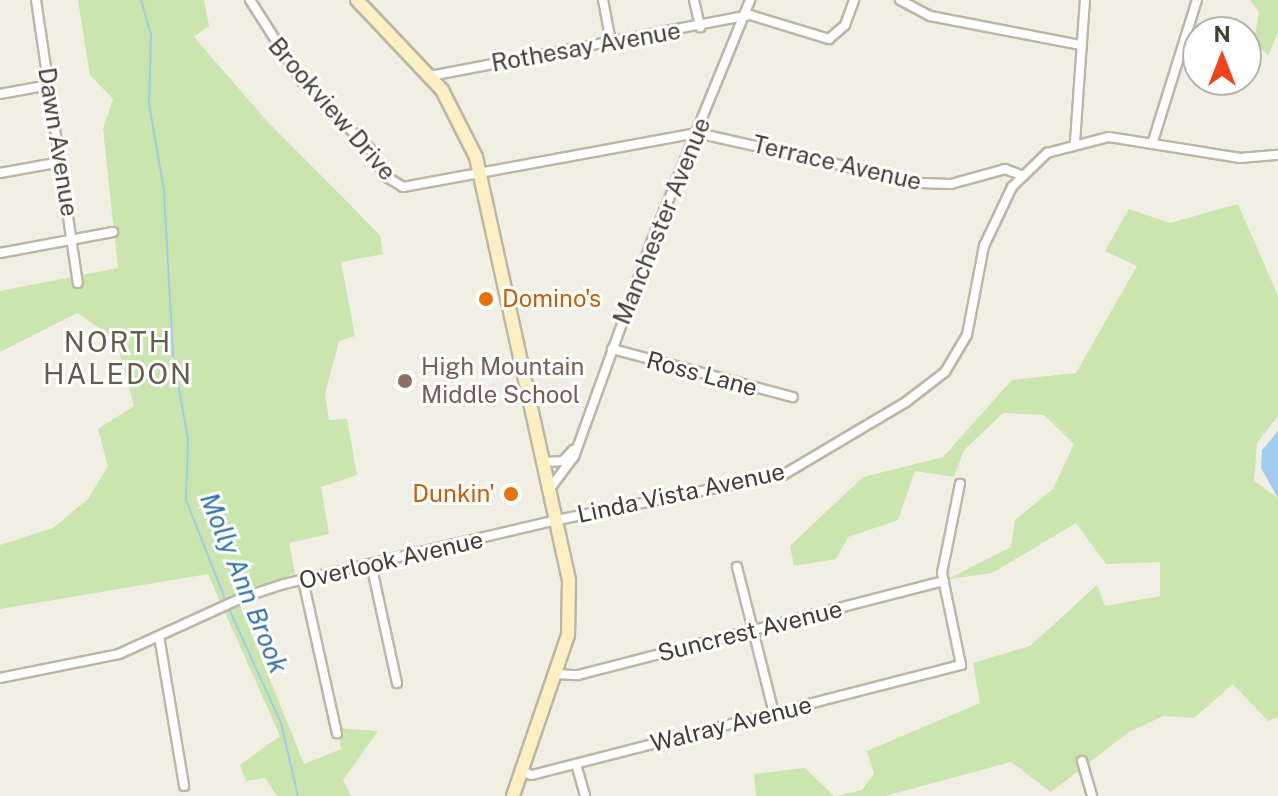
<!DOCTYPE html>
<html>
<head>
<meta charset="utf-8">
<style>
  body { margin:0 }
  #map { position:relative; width:1278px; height:796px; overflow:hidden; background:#f1eee4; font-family:"Public Sans",sans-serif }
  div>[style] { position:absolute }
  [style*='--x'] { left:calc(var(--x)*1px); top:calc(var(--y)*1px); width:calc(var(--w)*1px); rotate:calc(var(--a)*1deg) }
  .green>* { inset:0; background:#cae5ae }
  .water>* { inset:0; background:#a2cced }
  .stream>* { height:2px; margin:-1px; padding:0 1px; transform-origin:1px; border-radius:1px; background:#a2cced }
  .roads { filter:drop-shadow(2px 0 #bcb6a7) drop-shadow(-2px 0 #bcb6a7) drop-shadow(0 2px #bcb6a7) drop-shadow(0 -2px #bcb6a7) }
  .street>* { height:8px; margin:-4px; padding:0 4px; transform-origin:4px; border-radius:4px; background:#fff }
  .secondary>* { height:12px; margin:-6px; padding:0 6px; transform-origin:6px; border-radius:6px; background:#fcf0c3 }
  .dots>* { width:22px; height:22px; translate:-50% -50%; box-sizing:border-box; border:4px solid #fff; border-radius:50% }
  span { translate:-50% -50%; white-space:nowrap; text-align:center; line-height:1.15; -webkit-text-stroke:6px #fff; paint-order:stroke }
  .street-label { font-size:24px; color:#433e34 }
  .food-label { font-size:24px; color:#c56008 }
  .left { translate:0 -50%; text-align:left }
  .right { translate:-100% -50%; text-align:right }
  .education-label { font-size:24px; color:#785e54 }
  .water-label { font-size:26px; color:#3274aa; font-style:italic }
  .quarter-label { font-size:28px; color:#655c4c; letter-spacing:2px }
  .north { position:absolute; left:1182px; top:16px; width:80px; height:80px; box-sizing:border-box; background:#fff; border:2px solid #b4b2ae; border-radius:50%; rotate:0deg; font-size:22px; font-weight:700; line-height:32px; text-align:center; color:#433e34 }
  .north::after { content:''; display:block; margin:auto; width:28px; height:36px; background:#f1421b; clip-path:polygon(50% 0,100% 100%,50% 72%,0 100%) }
</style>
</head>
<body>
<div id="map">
  <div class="green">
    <div style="clip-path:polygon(78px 0,204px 0,209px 26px,194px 37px,266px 120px,380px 235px,383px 254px,341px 262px,355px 336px,339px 341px,325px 394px,329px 420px,347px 419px,357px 475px,321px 487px,329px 534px,289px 543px,295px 574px,235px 593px,304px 764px,341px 749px,338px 728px,378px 731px,343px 780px,351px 796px,277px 796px,265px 778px,246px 781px,240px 765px,280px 736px,208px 574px,0 609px,0 545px,53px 528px,88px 499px,108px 466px,98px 429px,134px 406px,116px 339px,77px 313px,0 352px,0 291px,118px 268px,103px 129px,113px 99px,90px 75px)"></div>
    <div style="clip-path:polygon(1250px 0,1278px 0,1278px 32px,1268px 56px,1254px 40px,1259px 12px)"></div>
    <div style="clip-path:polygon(1238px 204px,1278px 296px,1278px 416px,1257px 443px,1254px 481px,1278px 498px,1278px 717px,1268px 721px,1233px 684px,1194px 718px,1163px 716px,1129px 732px,1051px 792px,1011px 762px,885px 796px,837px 796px,862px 790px,874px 774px,867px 751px,980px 703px,973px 663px,1030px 646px,1097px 585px,1105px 606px,1160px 596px,1160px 562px,1106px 564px,1076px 523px,992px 573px,948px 579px,1011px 547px,1015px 520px,1053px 489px,1074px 444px,1044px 415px,1003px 413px,964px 450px,954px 477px,915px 471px,898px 520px,848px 537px,836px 559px,794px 566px,790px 546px,863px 477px,943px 457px,1012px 380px,1076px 373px,1137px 266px,1105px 251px,1129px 209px,1170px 223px)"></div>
    <div style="clip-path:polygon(805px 768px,834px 796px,756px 796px,754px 774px)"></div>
  </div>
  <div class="water">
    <div style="clip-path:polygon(1278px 431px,1278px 498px,1261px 468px,1262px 450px)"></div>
  </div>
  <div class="stream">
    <div style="--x:141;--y:0;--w:35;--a:74"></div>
    <div style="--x:151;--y:34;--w:70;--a:91.6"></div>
    <div style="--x:149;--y:104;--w:87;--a:80.1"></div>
    <div style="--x:164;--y:190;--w:166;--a:86.9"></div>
    <div style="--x:173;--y:356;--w:84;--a:79.8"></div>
    <div style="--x:188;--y:439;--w:61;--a:91.9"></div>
    <div style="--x:186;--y:500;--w:109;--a:68.4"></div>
    <div style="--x:228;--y:607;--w:128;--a:65.4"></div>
    <div style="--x:281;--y:723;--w:75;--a:76.9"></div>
  </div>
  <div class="roads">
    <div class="street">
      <div style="--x:36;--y:0;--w:286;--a:81.6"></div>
      <div style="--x:250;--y:0;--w:98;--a:57.4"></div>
      <div style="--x:303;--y:83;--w:94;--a:44.6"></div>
      <div style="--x:370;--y:149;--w:31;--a:61"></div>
      <div style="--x:385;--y:176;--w:21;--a:31"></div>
      <div style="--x:403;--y:187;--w:299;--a:-10.4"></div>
      <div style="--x:697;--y:133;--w:229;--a:12.6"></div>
      <div style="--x:920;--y:183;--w:31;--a:2"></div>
      <div style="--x:951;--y:184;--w:56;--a:-15.5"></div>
      <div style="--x:1005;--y:169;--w:17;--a:21"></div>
      <div style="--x:603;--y:0;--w:43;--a:79.2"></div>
      <div style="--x:694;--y:0;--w:28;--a:77"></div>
      <div style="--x:900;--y:0;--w:34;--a:28"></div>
      <div style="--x:930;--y:16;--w:154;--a:10.9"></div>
      <div style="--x:430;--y:76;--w:326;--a:-10.8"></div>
      <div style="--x:750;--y:15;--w:83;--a:16.9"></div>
      <div style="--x:829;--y:39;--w:21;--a:-41"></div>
      <div style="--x:845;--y:25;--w:27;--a:-70"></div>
      <div style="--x:0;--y:94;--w:50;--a:-10.4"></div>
      <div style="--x:1153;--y:141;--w:148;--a:-72.7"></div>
      <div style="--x:1075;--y:142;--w:142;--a:-86"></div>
      <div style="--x:0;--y:173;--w:62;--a:-10.2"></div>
      <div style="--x:0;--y:253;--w:115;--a:-10.5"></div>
      <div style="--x:612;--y:349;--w:187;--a:14.9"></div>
      <div style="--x:545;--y:462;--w:18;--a:-3"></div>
      <div style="--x:563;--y:461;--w:15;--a:-48"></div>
      <div style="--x:551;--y:487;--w:38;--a:-53"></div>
      <div style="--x:574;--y:457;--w:227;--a:-70.2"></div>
      <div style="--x:651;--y:243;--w:262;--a:-67.8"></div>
      <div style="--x:371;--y:564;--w:122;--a:77.7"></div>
      <div style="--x:737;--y:567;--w:151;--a:75.8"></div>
      <div style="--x:303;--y:580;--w:157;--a:77.5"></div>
      <div style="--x:159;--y:636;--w:152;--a:80.5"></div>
      <div style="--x:556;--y:674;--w:22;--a:3"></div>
      <div style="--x:578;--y:675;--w:378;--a:-14.4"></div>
      <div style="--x:0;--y:678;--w:121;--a:-11.4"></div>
      <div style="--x:119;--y:654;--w:137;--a:-24.5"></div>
      <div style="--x:244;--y:597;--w:42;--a:-18"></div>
      <div style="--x:284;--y:584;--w:280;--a:-13.2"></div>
      <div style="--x:557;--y:520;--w:230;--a:-11.3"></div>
      <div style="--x:783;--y:475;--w:143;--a:-30.7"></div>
      <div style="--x:906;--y:402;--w:49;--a:-37.6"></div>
      <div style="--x:945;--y:372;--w:43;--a:-59.3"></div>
      <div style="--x:967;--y:335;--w:91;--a:-79.2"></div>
      <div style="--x:984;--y:246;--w:65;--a:-64.6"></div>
      <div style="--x:1012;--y:187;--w:49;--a:-44.2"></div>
      <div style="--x:1047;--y:153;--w:64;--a:-14.5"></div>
      <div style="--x:1109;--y:137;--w:133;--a:9.1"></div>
      <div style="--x:1240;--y:158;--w:38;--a:-5"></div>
      <div style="--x:1082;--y:761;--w:36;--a:74"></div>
      <div style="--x:576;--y:764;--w:33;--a:74"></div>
      <div style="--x:522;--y:772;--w:10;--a:17"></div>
      <div style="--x:532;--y:775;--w:443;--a:-14.4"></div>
      <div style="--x:961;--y:665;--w:94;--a:-101.7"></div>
      <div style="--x:942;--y:573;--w:91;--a:-78.6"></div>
    </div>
    <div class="secondary">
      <div style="--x:357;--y:0;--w:124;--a:46.6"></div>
      <div style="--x:442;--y:90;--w:75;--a:63.1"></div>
      <div style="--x:476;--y:157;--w:433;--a:77.6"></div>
      <div style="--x:569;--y:580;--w:55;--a:91"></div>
      <div style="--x:568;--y:635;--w:170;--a:108.9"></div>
    </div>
  </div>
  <div class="dots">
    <div style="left:486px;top:299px;background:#e8710a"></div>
    <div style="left:405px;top:381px;background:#8d6e63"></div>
    <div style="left:511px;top:494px;background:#e8710a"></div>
  </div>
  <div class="street-label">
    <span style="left:586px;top:47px;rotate:-10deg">Rothesay Avenue</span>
    <span style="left:332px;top:109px;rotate:49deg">Brookview Drive</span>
    <span style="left:58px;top:142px;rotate:81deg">Dawn Avenue</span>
    <span style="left:837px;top:163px;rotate:13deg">Terrace Avenue</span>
    <span style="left:662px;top:221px;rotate:-68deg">Manchester Avenue</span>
    <span style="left:702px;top:374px;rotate:15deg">Ross Lane</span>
    <span style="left:681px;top:493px;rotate:-12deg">Linda Vista Avenue</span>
    <span style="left:391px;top:560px;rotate:-13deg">Overlook Avenue</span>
    <span style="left:750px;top:631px;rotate:-14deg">Suncrest Avenue</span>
    <span style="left:731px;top:724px;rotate:-14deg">Walray Avenue</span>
  </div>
  <div class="food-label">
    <span class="left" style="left:502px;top:299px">Domino's</span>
    <span class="right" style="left:495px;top:494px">Dunkin'</span>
  </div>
  <div class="education-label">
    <span class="left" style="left:421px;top:381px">High Mountain<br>Middle School</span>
  </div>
  <div class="water-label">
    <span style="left:244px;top:583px;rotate:68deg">Molly Ann Brook</span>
  </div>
  <div class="quarter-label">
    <span style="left:118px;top:358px">NORTH<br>HALEDON</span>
  </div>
  <div class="north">N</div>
</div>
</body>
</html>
